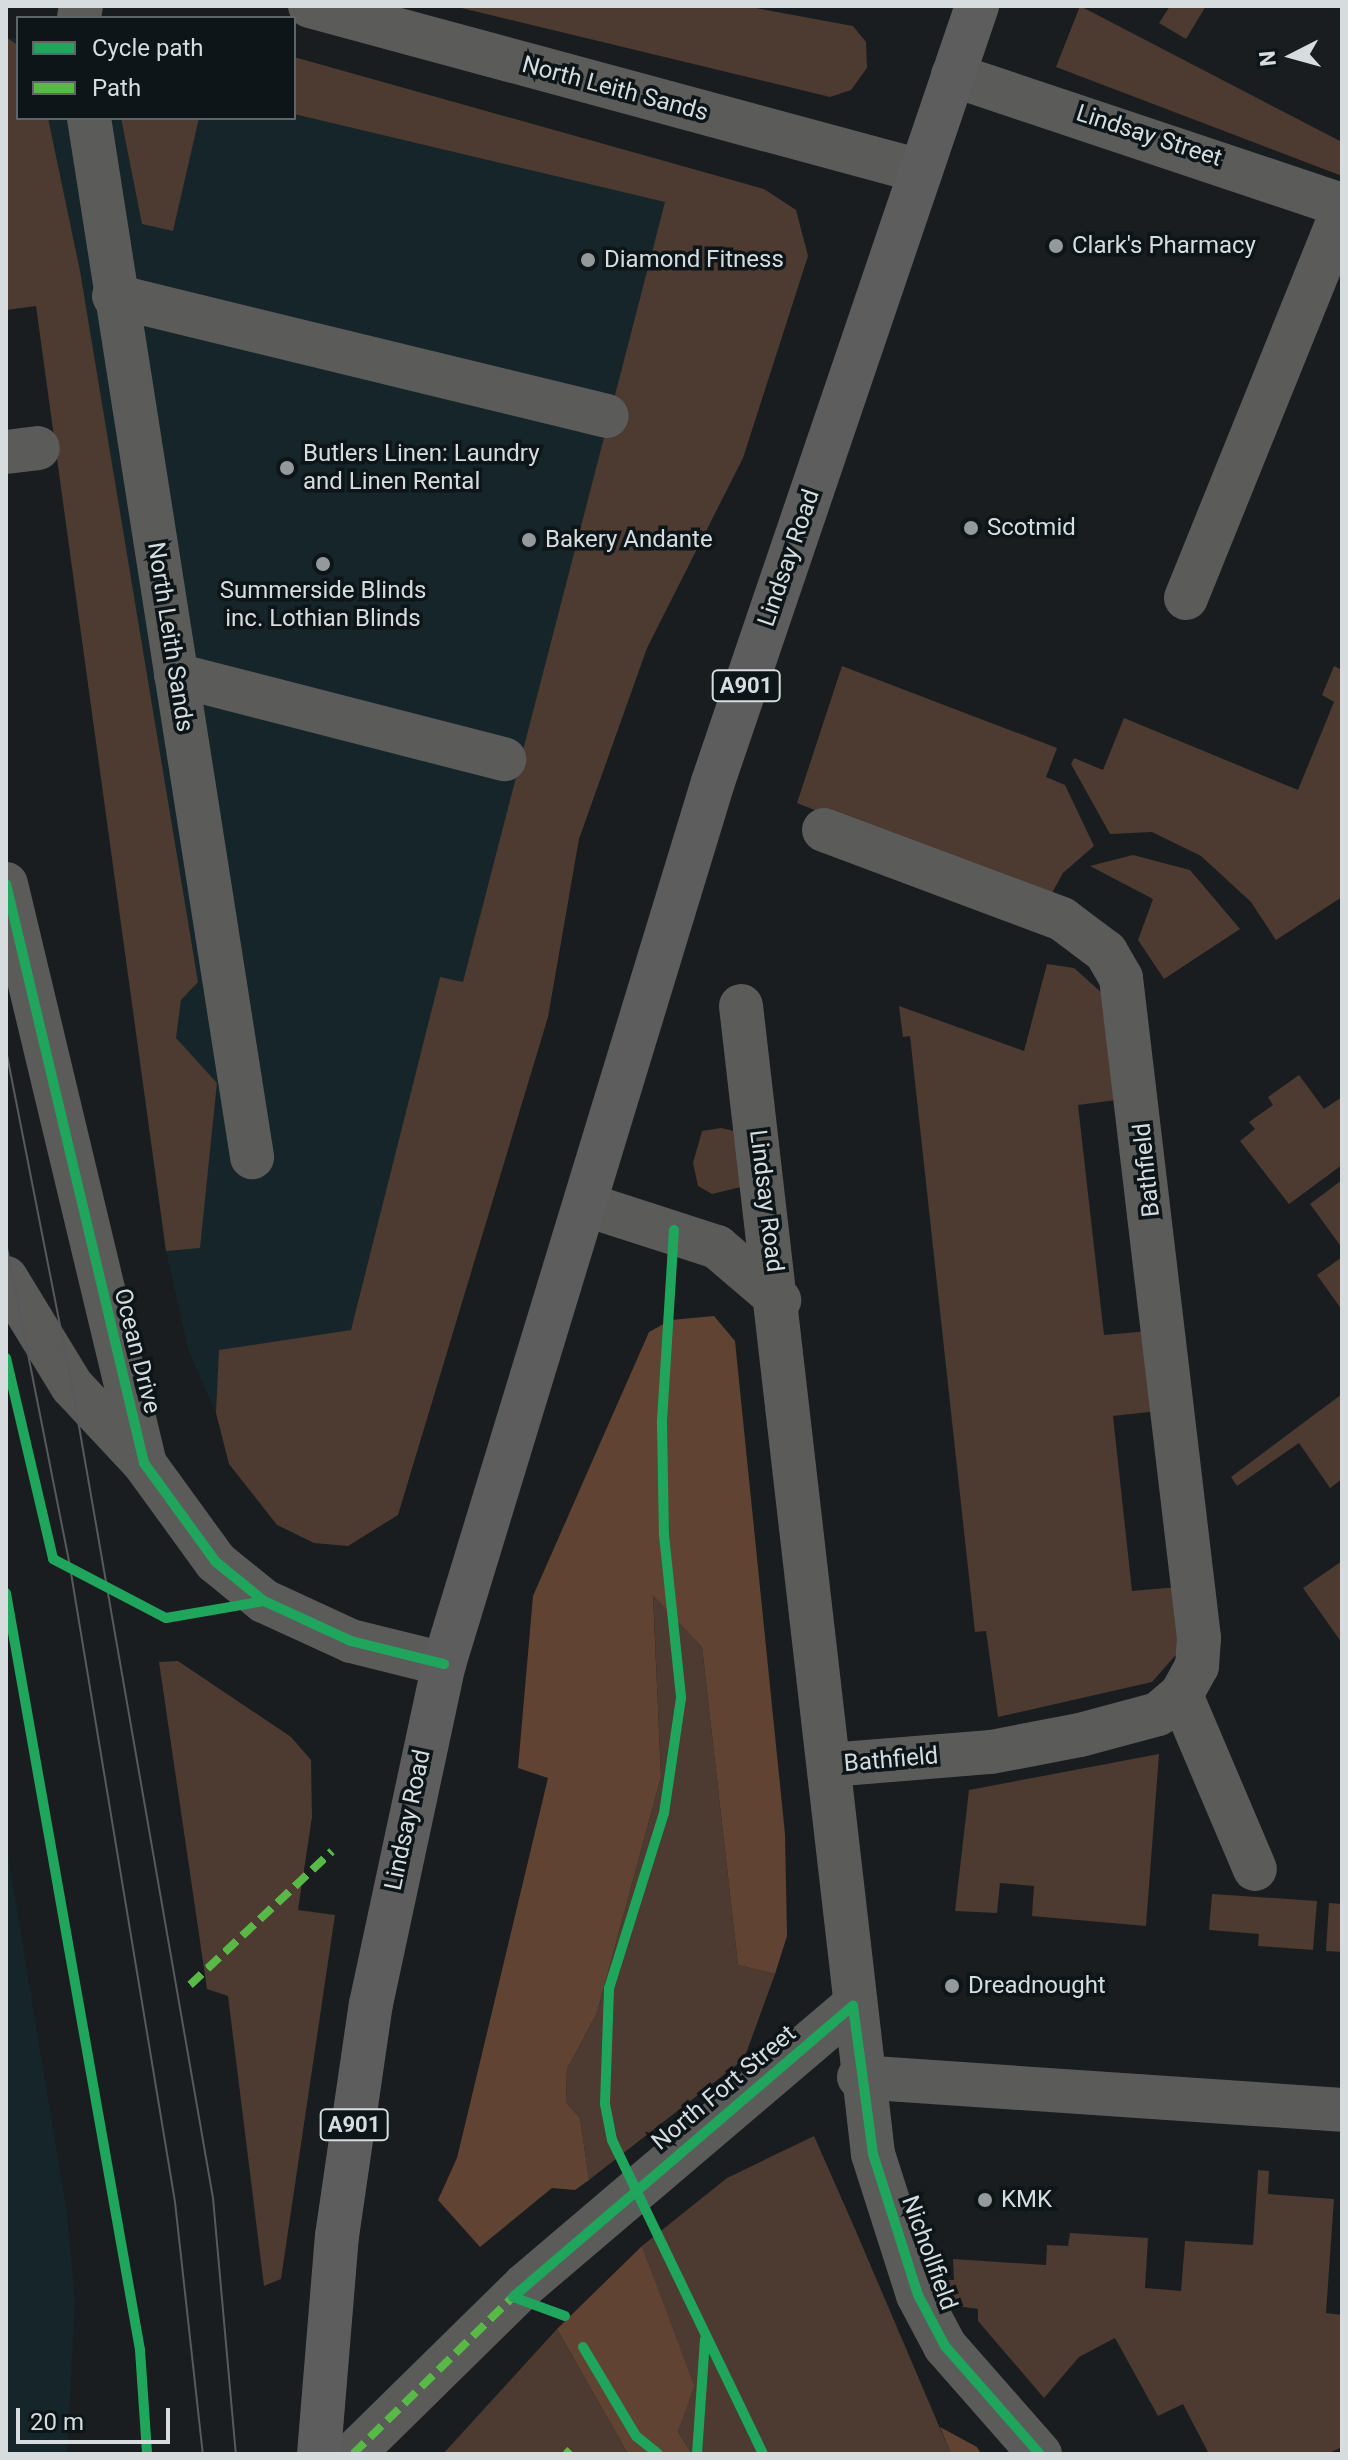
<!DOCTYPE html>
<html>
<head>
<meta charset="utf-8">
<style>
  body { margin:0 }
  #map { position:relative; width:1348px; height:2460px; overflow:hidden; background:#191d1f; font-family:Roboto,sans-serif }
  div>[style] { position:absolute }
  [style*='--x'] { left:calc(var(--x)*1px); top:calc(var(--y)*1px); width:calc(var(--w)*1px); rotate:calc(var(--a)*1deg) }
  .built>* { inset:0; background:#162529 }
  .green>* { inset:0; background:#4d3a30 }
  .forest>* { inset:0; background:#614333 }
  .minor>* { height:44px; margin:-22px; padding:0 22px; transform-origin:22px; border-radius:22px; background:#5b5b5a }
  .major>* { height:44px; margin:-22px; padding:0 22px; transform-origin:22px; border-radius:22px; background:#5c5d5c }
  .tram>* { height:2px; margin:-1px; padding:0 1px; transform-origin:1px; border-radius:1px; background:#58595a }
  .quiet>* { height:8px; margin-top:-4px; transform-origin:0; background:repeating-linear-gradient(90deg,#58b947 0 16px,transparent 0 24px) }
  .cycleway>* { height:10px; margin:-5px; padding:0 5px; transform-origin:5px; border-radius:5px; background:#20a55d }
  .dots>* { width:22px; height:22px; translate:-50% -50%; box-sizing:border-box; border:4px solid #0d1518; border-radius:50% }
  span { translate:-50% -50%; white-space:nowrap; text-align:center; line-height:1.15; -webkit-text-stroke:7px #0d1518; paint-order:stroke }
  .shield-label span { padding:2px 6px; background:#0d1518; border:2px solid; border-radius:6px; -webkit-text-stroke-width:0 }
  .shield-label { font-size:22px; color:#d7dddf; font-weight:700 }
  .street-label { font-size:24px; color:#d7dddf }
  .poi-label { font-size:24px; color:#d7dddf }
  .left { translate:0 -50%; text-align:left }
  .frame { position:absolute; inset:0; border:8px solid #d7dddf; pointer-events:none }
  .legend { position:absolute; left:16px; top:16px; width:280px; height:104px; box-sizing:border-box; background:#0d1518; border:2px solid #5e6568; margin:0; padding:10px 14px; list-style:none; font-size:24px; color:#d7dddf }
  .legend li { display:flex; align-items:center; gap:16px; height:40px }
  .legend b { width:40px; border:2px solid #5e6568 }
  .north { position:absolute; left:1252px; top:16px; width:80px; height:80px; -webkit-text-stroke:6px #0d1518; paint-order:stroke; rotate:264deg; font-size:22px; font-weight:700; line-height:32px; text-align:center; color:#d7dddf }
  .north::after { content:''; display:block; margin:auto; width:28px; height:36px; background:#d7dddf; clip-path:polygon(50% 0,100% 100%,50% 72%,0 100%) }
  .scale { position:absolute; left:16px; top:2408px; width:154px; height:36px; box-sizing:border-box; border:4px solid #d7dddf; border-top:0; padding-left:10px; font-size:24px; line-height:28px; white-space:nowrap; color:#d7dddf; -webkit-text-stroke:6px #0d1518; paint-order:stroke }
</style>
</head>
<body>
<div id="map">
  <div class="built">
    <div style="clip-path:polygon(7px 38px,18px 38px,18px 118px,294px 118px,294px 57px,764px 189px,796px 210px,808px 256px,743px 458px,647px 648px,579px 839px,548px 1017px,387px 1412px,286px 1423px,216px 1413px,189px 1352px,166px 1251px,36px 306px,6px 310px)"></div>
    <div style="clip-path:polygon(6px 1843px,67px 2214px,75px 2302px,67px 2454px,6px 2454px)"></div>
  </div>
  <div class="green">
    <div style="clip-path:polygon(453px 6px,745px 6px,853px 26px,866px 42px,867px 68px,851px 90px,830px 97px)"></div>
    <div style="clip-path:polygon(1080px 6px,1342px 142px,1342px 176px,1056px 67px)"></div>
    <div style="clip-path:polygon(1170px 6px,1206px 6px,1186px 39px,1159px 23px)"></div>
    <div style="clip-path:polygon(7px 38px,18px 45px,18px 118px,48px 118px,80px 271px,198px 982px,181px 1000px,176px 1038px,217px 1083px,200px 1248px,166px 1251px,36px 306px,6px 310px)"></div>
    <div style="clip-path:polygon(294px 57px,764px 189px,796px 210px,808px 256px,743px 458px,647px 648px,579px 839px,548px 1017px,398px 1515px,348px 1546px,314px 1543px,277px 1525px,229px 1464px,216px 1413px,219px 1350px,351px 1330px,440px 977px,463px 982px,665px 202px,294px 114px)"></div>
    <div style="clip-path:polygon(121px 118px,199px 118px,173px 231px,142px 224px)"></div>
    <div style="clip-path:polygon(842px 666px,1057px 748px,1046px 777px,1065px 785px,1094px 846px,1063px 873px,1047px 902px,797px 803px)"></div>
    <div style="clip-path:polygon(1334px 666px,1342px 670px,1342px 897px,1276px 940px,1251px 902px,1201px 856px,1152px 832px,1110px 834px,1071px 764px,1074px 758px,1103px 770px,1124px 718px,1298px 790px,1334px 702px,1322px 695px)"></div>
    <div style="clip-path:polygon(1133px 855px,1190px 870px,1240px 929px,1164px 979px,1138px 940px,1153px 899px,1090px 866px)"></div>
    <div style="clip-path:polygon(1047px 964px,1074px 968px,1102px 993px,1124px 1099px,1078px 1105px,1104px 1335px,1149px 1331px,1158px 1411px,1113px 1416px,1132px 1591px,1178px 1587px,1181px 1649px,1152px 1682px,998px 1717px,986px 1631px,975px 1632px,910px 1036px,903px 1037px,899px 1006px,1024px 1051px)"></div>
    <div style="clip-path:polygon(1299px 1075px,1324px 1109px,1342px 1097px,1342px 1165px,1289px 1204px,1240px 1141px,1255px 1129px,1249px 1122px,1273px 1105px,1268px 1097px)"></div>
    <div style="clip-path:polygon(721px 1128px,739px 1132px,745px 1186px,712px 1194px,698px 1186px,693px 1163px,702px 1131px)"></div>
    <div style="clip-path:polygon(1342px 1180px,1342px 1248px,1310px 1204px)"></div>
    <div style="clip-path:polygon(1342px 1257px,1342px 1310px,1317px 1275px)"></div>
    <div style="clip-path:polygon(1342px 1394px,1342px 1479px,1330px 1488px,1299px 1443px,1237px 1486px,1231px 1477px)"></div>
    <div style="clip-path:polygon(1342px 1561px,1342px 1643px,1303px 1588px)"></div>
    <div style="clip-path:polygon(653px 1594px,702px 1647px,738px 1965px,775px 1974px,744px 2059px,589px 2180px,580px 2118px,566px 2102px,567px 2069px,597px 2013px,661px 1777px)"></div>
    <div style="clip-path:polygon(178px 1661px,291px 1737px,311px 1760px,312px 1817px,298px 1910px,335px 1915px,281px 2279px,264px 2286px,228px 1996px,207px 1989px,159px 1662px)"></div>
    <div style="clip-path:polygon(1159px 1754px,1146px 1926px,1032px 1916px,1034px 1886px,1000px 1883px,997px 1913px,955px 1911px,969px 1790px)"></div>
    <div style="clip-path:polygon(1212px 1894px,1317px 1901px,1313px 1950px,1258px 1946px,1259px 1934px,1209px 1930px)"></div>
    <div style="clip-path:polygon(1329px 1903px,1342px 1904px,1342px 1952px,1326px 1951px)"></div>
    <div style="clip-path:polygon(814px 2136px,855px 2229px,951px 2454px,692px 2454px,678px 2432px,693px 2386px,642px 2246px,727px 2178px)"></div>
    <div style="clip-path:polygon(1258px 2170px,1269px 2171px,1268px 2194px,1334px 2199px,1326px 2313px,1342px 2315px,1342px 2447px,1327px 2454px,1209px 2454px,1183px 2404px,1158px 2416px,1115px 2338px,1079px 2357px,1044px 2398px,978px 2321px,978px 2309px,949px 2305px,935px 2280px,954px 2280px,953px 2259px,1046px 2265px,1047px 2245px,1068px 2246px,1070px 2233px,1148px 2238px,1145px 2288px,1181px 2291px,1185px 2241px,1253px 2245px)"></div>
    <div style="clip-path:polygon(557px 2329px,628px 2454px,443px 2454px)"></div>
  </div>
  <div class="forest">
    <div style="clip-path:polygon(714px 1316px,735px 1341px,785px 1834px,787px 1936px,775px 1974px,738px 1965px,702px 1647px,653px 1595px,661px 1777px,597px 2013px,567px 2069px,566px 2102px,580px 2118px,589px 2180px,575px 2190px,552px 2188px,480px 2247px,438px 2200px,457px 2158px,548px 1778px,518px 1768px,533px 1596px,649px 1332px,671px 1320px)"></div>
    <div style="clip-path:polygon(642px 2246px,694px 2386px,678px 2432px,692px 2454px,628px 2454px,557px 2329px)"></div>
    <div style="clip-path:polygon(940px 2427px,977px 2447px,981px 2454px,951px 2454px)"></div>
  </div>
  <div class="minor">
    <div style="--x:310;--y:6;--w:632;--a:15.14"></div>
    <div style="--x:79;--y:18;--w:12;--a:-81"></div>
    <div style="--x:953;--y:75;--w:410;--a:18.5"></div>
    <div style="--x:89;--y:118;--w:1052;--a:81.08"></div>
    <div style="--x:114;--y:296;--w:507;--a:13.68"></div>
    <div style="--x:6;--y:452;--w:32;--a:-7"></div>
    <div style="--x:1186;--y:598;--w:416;--a:-68"></div>
    <div style="--x:176;--y:675;--w:339;--a:14.4"></div>
    <div style="--x:824;--y:830;--w:254;--a:20.5"></div>
    <div style="--x:1062;--y:919;--w:55;--a:36.9"></div>
    <div style="--x:1106;--y:952;--w:30;--a:60"></div>
    <div style="--x:1121;--y:978;--w:665;--a:83.26"></div>
    <div style="--x:1199;--y:1638;--w:28;--a:94"></div>
    <div style="--x:1197;--y:1666;--w:33;--a:119"></div>
    <div style="--x:1181;--y:1695;--w:189;--a:67"></div>
    <div style="--x:6;--y:884;--w:592;--a:76.53"></div>
    <div style="--x:741;--y:1006;--w:1156;--a:83.44"></div>
    <div style="--x:873;--y:2154;--w:148;--a:72.3"></div>
    <div style="--x:918;--y:2295;--w:58;--a:62.1"></div>
    <div style="--x:945;--y:2346;--w:144;--a:48.7"></div>
    <div style="--x:587;--y:1205;--w:137;--a:17.9"></div>
    <div style="--x:717;--y:1247;--w:82;--a:40.5"></div>
    <div style="--x:6;--y:1278;--w:127;--a:58.6"></div>
    <div style="--x:72;--y:1386;--w:105;--a:46.9"></div>
    <div style="--x:144;--y:1463;--w:122;--a:54"></div>
    <div style="--x:216;--y:1562;--w:62;--a:39.1"></div>
    <div style="--x:264;--y:1601;--w:96;--a:24.7"></div>
    <div style="--x:351;--y:1641;--w:96;--a:13.9"></div>
    <div style="--x:829;--y:1765;--w:163;--a:-4.6"></div>
    <div style="--x:991;--y:1752;--w:91;--a:-10.8"></div>
    <div style="--x:1080;--y:1735;--w:81;--a:-15.1"></div>
    <div style="--x:1158;--y:1714;--w:30;--a:-40"></div>
    <div style="--x:859;--y:2077;--w:484;--a:3.9"></div>
    <div style="--x:353;--y:2454;--w:241;--a:-44.5"></div>
    <div style="--x:525;--y:2285;--w:431;--a:-40.4"></div>
  </div>
  <div class="major">
    <div style="--x:319;--y:2454;--w:219;--a:-85.3"></div>
    <div style="--x:337;--y:2236;--w:234;--a:-81.7"></div>
    <div style="--x:371;--y:2004;--w:348;--a:-77.9"></div>
    <div style="--x:444;--y:1664;--w:922;--a:-73.04"></div>
    <div style="--x:713;--y:782;--w:820;--a:-71.21"></div>
  </div>
  <div class="tram">
    <div style="--x:6;--y:1050;--w:342;--a:78.9"></div>
    <div style="--x:72;--y:1386;--w:824;--a:80.15"></div>
    <div style="--x:213;--y:2198;--w:257;--a:84.9"></div>
    <div style="--x:6;--y:1243;--w:330;--a:78.8"></div>
    <div style="--x:70;--y:1567;--w:644;--a:80.61"></div>
    <div style="--x:175;--y:2202;--w:254;--a:83.7"></div>
  </div>
  <div class="quiet">
    <div style="--x:190;--y:1985;--w:195;--a:-43.3"></div>
    <div style="--x:353;--y:2454;--w:228;--a:-44.5"></div>
    <div style="--x:566;--y:2454;--w:6;--a:-45"></div>
  </div>
  <div class="cycleway">
    <div style="--x:6;--y:884;--w:595;--a:76.59"></div>
    <div style="--x:144;--y:1463;--w:122;--a:54"></div>
    <div style="--x:216;--y:1562;--w:62;--a:39.1"></div>
    <div style="--x:264;--y:1601;--w:96;--a:24.7"></div>
    <div style="--x:351;--y:1641;--w:96;--a:13.9"></div>
    <div style="--x:674;--y:1230;--w:193;--a:93.6"></div>
    <div style="--x:662;--y:1423;--w:112;--a:89"></div>
    <div style="--x:664;--y:1535;--w:164;--a:84"></div>
    <div style="--x:681;--y:1698;--w:116;--a:98.4"></div>
    <div style="--x:664;--y:1813;--w:184;--a:107.4"></div>
    <div style="--x:609;--y:1989;--w:115;--a:92"></div>
    <div style="--x:605;--y:2104;--w:37;--a:79"></div>
    <div style="--x:612;--y:2140;--w:348;--a:64.3"></div>
    <div style="--x:6;--y:1358;--w:206;--a:76.8"></div>
    <div style="--x:53;--y:1559;--w:127;--a:27.6"></div>
    <div style="--x:166;--y:1618;--w:99;--a:-9.8"></div>
    <div style="--x:6;--y:1593;--w:769;--a:79.96"></div>
    <div style="--x:140;--y:2350;--w:104;--a:86.1"></div>
    <div style="--x:853;--y:2006;--w:149;--a:82.3"></div>
    <div style="--x:873;--y:2154;--w:148;--a:72.3"></div>
    <div style="--x:918;--y:2295;--w:58;--a:62.1"></div>
    <div style="--x:945;--y:2346;--w:144;--a:48.7"></div>
    <div style="--x:565;--y:2316;--w:55;--a:-159.9"></div>
    <div style="--x:513;--y:2297;--w:448;--a:-40.6"></div>
    <div style="--x:583;--y:2347;--w:104;--a:59.2"></div>
    <div style="--x:636;--y:2436;--w:28;--a:39"></div>
    <div style="--x:697;--y:2454;--w:115;--a:-86"></div>
  </div>
  <div class="dots">
    <div style="left:1056px;top:246px;background:#949a9c"></div>
    <div style="left:588px;top:260px;background:#949a9c"></div>
    <div style="left:287px;top:468px;background:#949a9c"></div>
    <div style="left:971px;top:528px;background:#949a9c"></div>
    <div style="left:529px;top:540px;background:#949a9c"></div>
    <div style="left:323px;top:564px;background:#949a9c"></div>
    <div style="left:952px;top:1986px;background:#949a9c"></div>
    <div style="left:985px;top:2200px;background:#949a9c"></div>
  </div>
  <div class="shield-label">
    <span style="left:746px;top:686px">A901</span>
    <span style="left:354px;top:2125px">A901</span>
  </div>
  <div class="street-label">
    <span style="left:615px;top:89px;rotate:15deg">North Leith Sands</span>
    <span style="left:1149px;top:136px;rotate:18deg">Lindsay Street</span>
    <span style="left:789px;top:558px;rotate:-71deg">Lindsay Road</span>
    <span style="left:170px;top:637px;rotate:81deg">North Leith Sands</span>
    <span style="left:1147px;top:1170px;rotate:-96deg">Bathfield</span>
    <span style="left:766px;top:1201px;rotate:83deg">Lindsay Road</span>
    <span style="left:137px;top:1351px;rotate:76deg">Ocean Drive</span>
    <span style="left:891px;top:1760px;rotate:-5deg">Bathfield</span>
    <span style="left:408px;top:1820px;rotate:-78deg">Lindsay Road</span>
    <span style="left:724px;top:2088px;rotate:-40deg">North Fort Street</span>
    <span style="left:929px;top:2253px;rotate:70deg">Nichollfield</span>
  </div>
  <div class="poi-label">
    <span class="left" style="left:1072px;top:246px">Clark's Pharmacy</span>
    <span class="left" style="left:604px;top:260px">Diamond Fitness</span>
    <span class="left" style="left:303px;top:468px">Butlers Linen: Laundry<br>and Linen Rental</span>
    <span class="left" style="left:987px;top:528px">Scotmid</span>
    <span class="left" style="left:545px;top:540px">Bakery Andante</span>
    <span style="left:323px;top:605px">Summerside Blinds<br>inc. Lothian Blinds</span>
    <span class="left" style="left:968px;top:1986px">Dreadnought</span>
    <span class="left" style="left:1001px;top:2200px">KMK</span>
  </div>
  <div class="frame"></div>
  <ul class="legend">
  <li><b style="height:10px;background:#20a55d"></b>Cycle path</li>
  <li><b style="height:10px;background:#58b947"></b>Path</li>
  </ul>
  <div class="north">N</div>
  <div class="scale">20 m</div>
</div>
</body>
</html>
